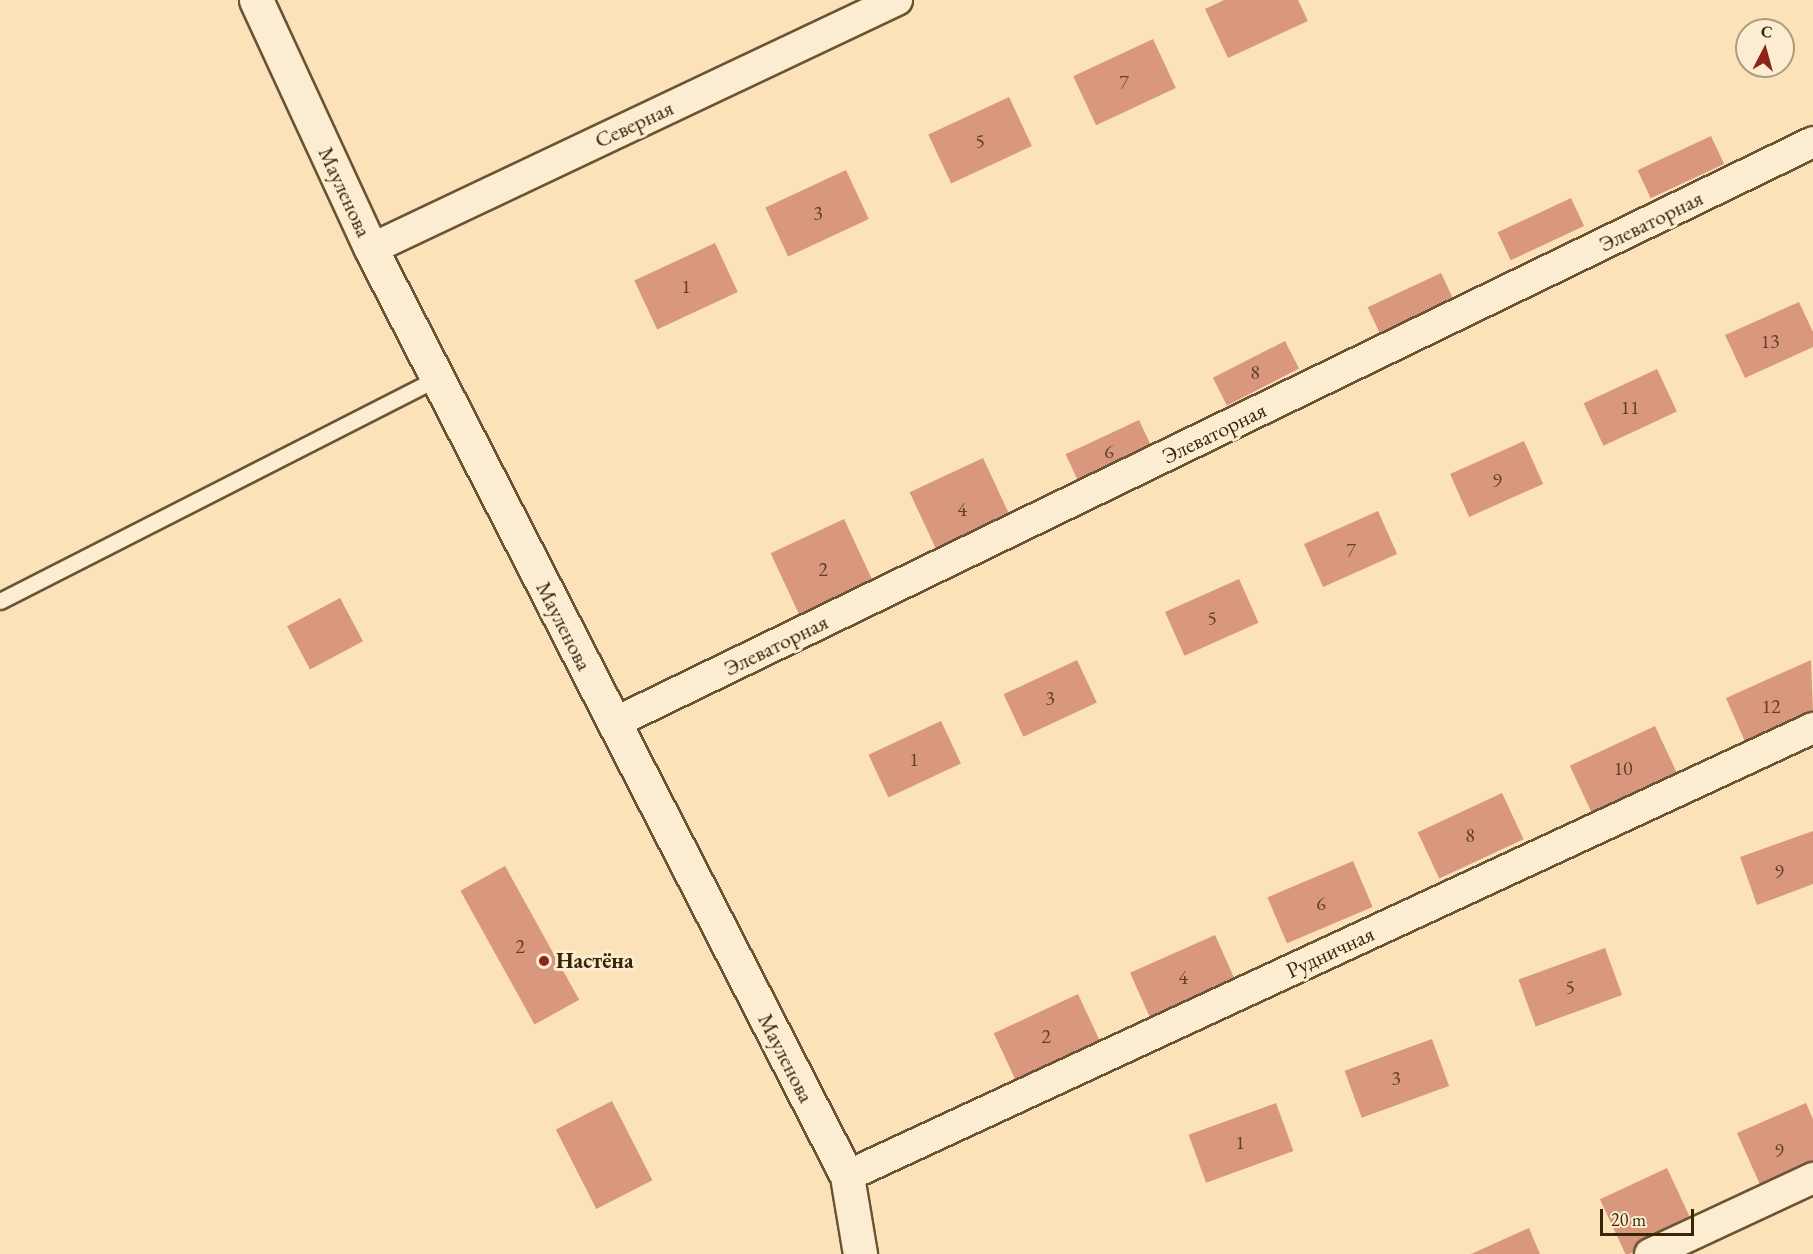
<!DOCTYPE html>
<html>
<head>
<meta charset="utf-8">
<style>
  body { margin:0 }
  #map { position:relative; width:1813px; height:1254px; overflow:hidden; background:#fbe2b9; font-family:"EB Garamond",serif }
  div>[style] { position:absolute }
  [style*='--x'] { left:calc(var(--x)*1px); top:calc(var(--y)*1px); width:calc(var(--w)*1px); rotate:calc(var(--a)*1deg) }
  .building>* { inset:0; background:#d9987d; transform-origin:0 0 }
  .roads { filter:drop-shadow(2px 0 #6a5433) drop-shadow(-2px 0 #6a5433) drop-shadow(0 2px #6a5433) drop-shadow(0 -2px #6a5433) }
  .service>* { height:15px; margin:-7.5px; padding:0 7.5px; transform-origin:7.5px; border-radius:7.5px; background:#fcecd2 }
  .minor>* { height:30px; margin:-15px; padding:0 15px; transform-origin:15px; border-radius:15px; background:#fcecd2 }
  .tertiary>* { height:33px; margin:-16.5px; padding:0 16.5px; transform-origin:16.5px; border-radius:16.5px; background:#fcecd2 }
  .dots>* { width:16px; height:16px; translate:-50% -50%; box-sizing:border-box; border:3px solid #fcecd2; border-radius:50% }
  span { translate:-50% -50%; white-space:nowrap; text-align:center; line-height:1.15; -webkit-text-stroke:6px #fcecd2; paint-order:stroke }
  .number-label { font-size:20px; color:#614124 }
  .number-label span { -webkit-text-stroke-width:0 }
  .street-label { font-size:22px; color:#392406 }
  .poi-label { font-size:22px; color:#392406; font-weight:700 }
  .left { translate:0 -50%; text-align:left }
  .north { position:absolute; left:1735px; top:18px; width:60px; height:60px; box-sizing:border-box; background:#fcecd2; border:2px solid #ae9c80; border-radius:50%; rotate:6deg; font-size:16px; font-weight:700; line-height:24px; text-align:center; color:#392406 }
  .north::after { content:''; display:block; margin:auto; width:21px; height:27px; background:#8f2418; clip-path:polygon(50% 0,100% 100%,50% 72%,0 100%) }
  .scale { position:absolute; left:1600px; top:1209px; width:94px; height:27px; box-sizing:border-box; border:3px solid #392406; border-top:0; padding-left:8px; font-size:18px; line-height:21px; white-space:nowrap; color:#392406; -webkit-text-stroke:4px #fcecd2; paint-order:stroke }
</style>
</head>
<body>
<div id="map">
  <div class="building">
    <div style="clip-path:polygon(1224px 0,1298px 0,1308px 21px,1228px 58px,1205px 9px)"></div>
    <div style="left:1153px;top:39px;width:54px;height:88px;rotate:65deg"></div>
    <div style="left:1009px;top:97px;width:54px;height:89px;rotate:65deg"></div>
    <div style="left:1711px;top:136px;width:31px;height:81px;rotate:65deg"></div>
    <div style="left:846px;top:170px;width:54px;height:89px;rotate:65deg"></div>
    <div style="left:1571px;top:198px;width:31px;height:81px;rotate:65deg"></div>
    <div style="left:715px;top:243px;width:54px;height:89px;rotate:65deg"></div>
    <div style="left:1441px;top:273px;width:31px;height:81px;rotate:65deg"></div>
    <div style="clip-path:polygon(1799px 302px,1813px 332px,1813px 347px,1745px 378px,1725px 335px)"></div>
    <div style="left:1285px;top:341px;width:31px;height:81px;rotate:63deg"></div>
    <div style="left:1657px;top:369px;width:47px;height:81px;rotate:65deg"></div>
    <div style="left:1139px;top:420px;width:31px;height:81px;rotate:65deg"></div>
    <div style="left:1524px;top:441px;width:47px;height:81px;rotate:66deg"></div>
    <div style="left:983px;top:458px;width:73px;height:81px;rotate:65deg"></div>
    <div style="left:1378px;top:511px;width:47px;height:81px;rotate:66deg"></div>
    <div style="left:844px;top:519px;width:72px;height:81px;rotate:65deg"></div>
    <div style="left:1239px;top:579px;width:48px;height:81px;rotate:66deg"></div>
    <div style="left:340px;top:598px;width:49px;height:60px;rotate:62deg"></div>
    <div style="left:1077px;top:660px;width:47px;height:81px;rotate:65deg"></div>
    <div style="clip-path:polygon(1811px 660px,1813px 714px,1746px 744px,1726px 698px)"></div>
    <div style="left:941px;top:721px;width:47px;height:80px;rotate:65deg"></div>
    <div style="left:1655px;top:726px;width:51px;height:94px;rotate:65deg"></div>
    <div style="left:1502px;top:793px;width:51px;height:93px;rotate:65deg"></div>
    <div style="clip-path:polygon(1813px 831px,1813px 884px,1757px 905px,1740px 857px)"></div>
    <div style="left:1353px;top:861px;width:50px;height:93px;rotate:67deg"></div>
    <div style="left:505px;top:866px;width:153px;height:51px;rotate:61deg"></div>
    <div style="left:1215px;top:935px;width:49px;height:93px;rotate:66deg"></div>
    <div style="left:1605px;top:948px;width:50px;height:92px;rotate:70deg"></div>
    <div style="left:1078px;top:994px;width:51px;height:93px;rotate:65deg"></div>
    <div style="left:1432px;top:1039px;width:50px;height:93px;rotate:70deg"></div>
    <div style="left:612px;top:1101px;width:89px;height:63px;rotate:63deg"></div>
    <div style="left:1276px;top:1103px;width:51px;height:93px;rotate:70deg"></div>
    <div style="clip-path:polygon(1806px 1103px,1813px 1119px,1813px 1167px,1762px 1189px,1737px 1133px)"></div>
    <div style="left:1667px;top:1168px;width:62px;height:74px;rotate:65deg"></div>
    <div style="clip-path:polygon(1529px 1228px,1540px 1254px,1471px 1254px)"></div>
  </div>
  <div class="roads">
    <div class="service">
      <div style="--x:0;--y:601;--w:492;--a:-27"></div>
    </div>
    <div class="minor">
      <div style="--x:371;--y:249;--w:582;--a:-25.33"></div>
      <div style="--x:614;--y:723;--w:1332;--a:-25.85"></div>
      <div style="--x:847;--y:1176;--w:1065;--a:-24.88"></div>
      <div style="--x:1650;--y:1254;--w:180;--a:-25"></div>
    </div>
    <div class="tertiary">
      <div style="--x:256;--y:0;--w:274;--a:65.2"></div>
      <div style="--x:371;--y:249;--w:1042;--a:62.82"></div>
      <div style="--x:847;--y:1176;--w:79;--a:80.5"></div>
    </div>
  </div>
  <div class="dots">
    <div style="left:544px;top:961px;background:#8f2418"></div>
  </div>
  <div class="number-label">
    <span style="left:1124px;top:82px">7</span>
    <span style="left:980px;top:141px">5</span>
    <span style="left:818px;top:213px">3</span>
    <span style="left:686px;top:286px">1</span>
    <span style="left:1770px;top:341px">13</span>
    <span style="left:1255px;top:372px">8</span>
    <span style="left:1630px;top:407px">11</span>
    <span style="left:1109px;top:451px">6</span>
    <span style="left:1497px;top:480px">9</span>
    <span style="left:962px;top:509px">4</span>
    <span style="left:1351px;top:550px">7</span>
    <span style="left:823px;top:569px">2</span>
    <span style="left:1212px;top:618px">5</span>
    <span style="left:1050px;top:698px">3</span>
    <span style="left:1771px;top:706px">12</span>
    <span style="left:914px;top:759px">1</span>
    <span style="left:1623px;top:768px">10</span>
    <span style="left:1470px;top:835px">8</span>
    <span style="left:1779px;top:871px">9</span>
    <span style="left:1321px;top:903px">6</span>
    <span style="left:520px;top:946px">2</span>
    <span style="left:1183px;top:977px">4</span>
    <span style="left:1570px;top:987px">5</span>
    <span style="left:1046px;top:1036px">2</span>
    <span style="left:1396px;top:1078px">3</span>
    <span style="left:1240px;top:1142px">1</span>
    <span style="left:1779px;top:1150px">9</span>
  </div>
  <div class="street-label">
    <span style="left:634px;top:124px;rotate:-25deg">Северная</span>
    <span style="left:345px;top:192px;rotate:65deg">Мауленова</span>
    <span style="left:1651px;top:221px;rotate:-26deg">Элеваторная</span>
    <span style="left:1214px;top:433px;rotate:-26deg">Элеваторная</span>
    <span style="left:564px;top:626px;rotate:63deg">Мауленова</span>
    <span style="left:776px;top:645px;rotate:-26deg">Элеваторная</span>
    <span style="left:1330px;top:952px;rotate:-25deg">Рудничная</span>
    <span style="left:786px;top:1058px;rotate:63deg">Мауленова</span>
  </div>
  <div class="poi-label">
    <span class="left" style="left:556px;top:961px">Настёна</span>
  </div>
  <div class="north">С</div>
  <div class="scale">20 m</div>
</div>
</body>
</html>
